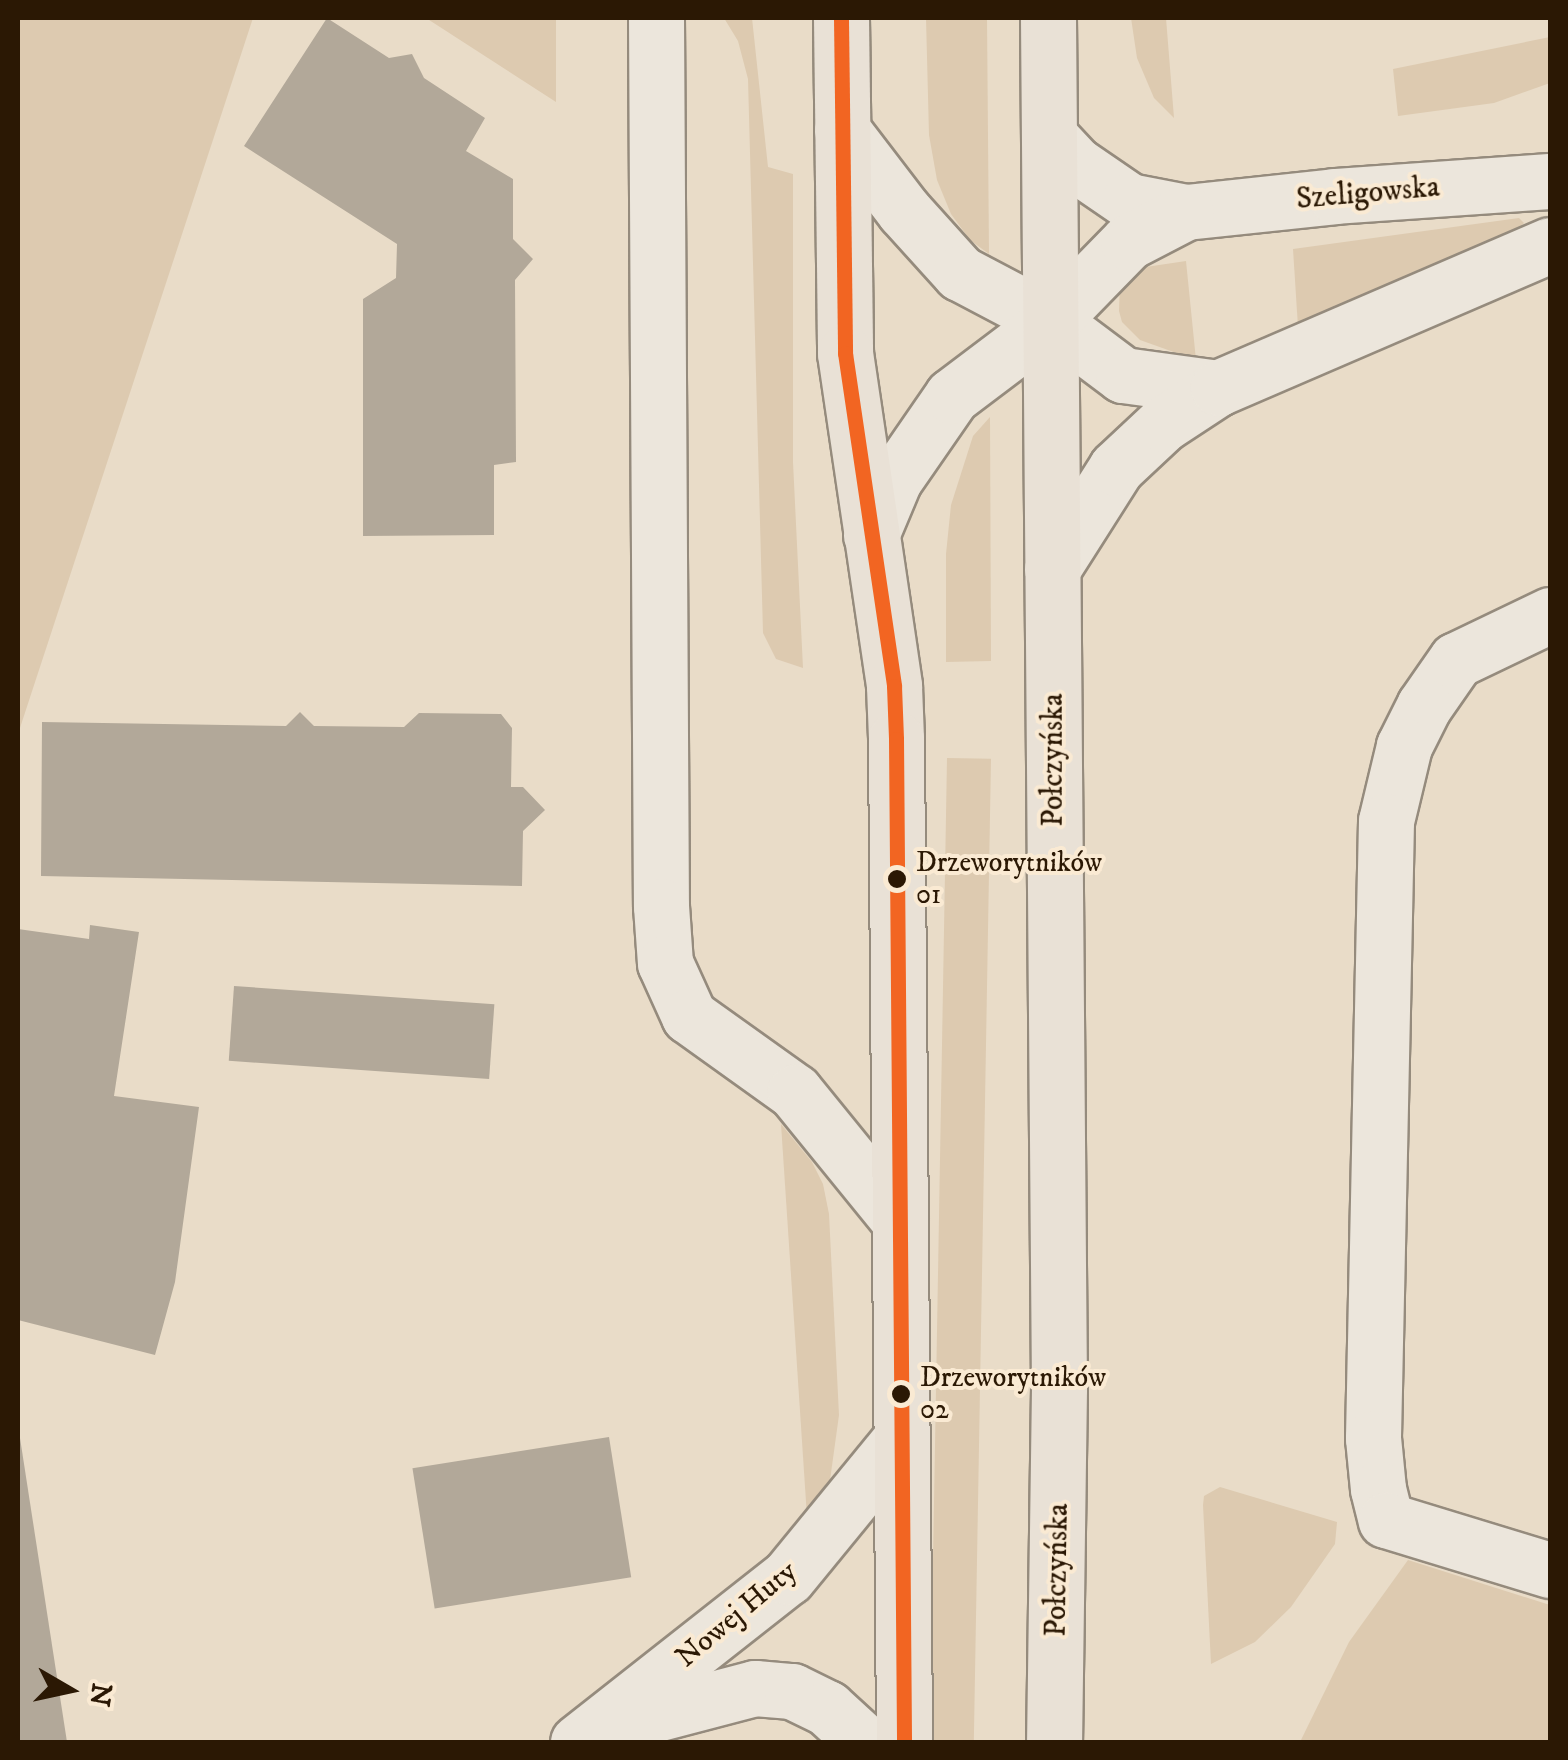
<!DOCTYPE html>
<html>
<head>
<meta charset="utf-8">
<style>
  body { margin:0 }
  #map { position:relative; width:1568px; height:1760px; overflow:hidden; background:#e9dcc8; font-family:"IM FELL DW Pica",serif }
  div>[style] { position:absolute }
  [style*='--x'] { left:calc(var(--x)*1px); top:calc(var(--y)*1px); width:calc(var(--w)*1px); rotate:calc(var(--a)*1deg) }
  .green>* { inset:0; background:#ddcab0; transform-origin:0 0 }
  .building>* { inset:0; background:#b2a899; transform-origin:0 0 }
  .roads { filter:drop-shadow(2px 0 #958b7d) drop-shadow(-2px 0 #958b7d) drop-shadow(0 2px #958b7d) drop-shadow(0 -2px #958b7d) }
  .minor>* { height:55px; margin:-27.5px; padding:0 27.5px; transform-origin:27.5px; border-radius:27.5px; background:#ece6dc }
  .major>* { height:55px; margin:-27.5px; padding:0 27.5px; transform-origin:27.5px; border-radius:27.5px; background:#e9e1d6 }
  .bus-1>* { height:15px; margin:-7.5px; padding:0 7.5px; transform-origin:7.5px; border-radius:7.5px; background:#f26522 }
  .dots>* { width:28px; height:28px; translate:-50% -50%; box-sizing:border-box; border:5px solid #faead3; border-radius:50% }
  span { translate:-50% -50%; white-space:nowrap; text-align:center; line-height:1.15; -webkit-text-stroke:8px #faead3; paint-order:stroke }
  .bus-label { font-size:28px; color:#2b1804 }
  .left { translate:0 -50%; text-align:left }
  .street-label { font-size:30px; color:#2b1804 }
  .frame { position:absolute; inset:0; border:20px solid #2b1804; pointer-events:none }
  .north { position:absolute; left:20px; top:1640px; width:100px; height:100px; -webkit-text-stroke:8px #faead3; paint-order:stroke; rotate:99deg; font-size:28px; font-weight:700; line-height:40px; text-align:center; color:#2b1804 }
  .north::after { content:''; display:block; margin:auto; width:35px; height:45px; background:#2b1804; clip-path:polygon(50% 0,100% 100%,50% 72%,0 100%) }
</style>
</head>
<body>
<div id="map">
  <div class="green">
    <div style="clip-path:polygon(18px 18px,253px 18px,18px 734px)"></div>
    <div style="clip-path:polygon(426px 18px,556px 18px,556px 103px,556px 102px)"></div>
    <div style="clip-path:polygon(724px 18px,752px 18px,768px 167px,793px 174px,793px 462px,803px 668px,776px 659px,763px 633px,748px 79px,738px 41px)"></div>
    <div style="clip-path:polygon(926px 18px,987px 18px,989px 254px,970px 240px,951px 214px,937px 180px,929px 135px)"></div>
    <div style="clip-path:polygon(1131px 18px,1166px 18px,1174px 118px,1154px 98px,1137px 58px)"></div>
    <div style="clip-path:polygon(1550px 37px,1550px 83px,1494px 103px,1398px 116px,1393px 69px)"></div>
    <div style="clip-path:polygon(1519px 218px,1524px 223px,1521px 226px,1298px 327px,1293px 249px)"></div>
    <div style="clip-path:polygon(1186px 261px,1196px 360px,1140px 340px,1122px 322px,1119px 311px,1120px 283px,1139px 268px)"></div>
    <div style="clip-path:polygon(990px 417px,991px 661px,946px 662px,946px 554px,951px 505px,973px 436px)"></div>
    <div style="left:947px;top:758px;width:44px;height:984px;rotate:1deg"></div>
    <div style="clip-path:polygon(781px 1124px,812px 1162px,823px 1184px,829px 1214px,839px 1415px,827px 1502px,808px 1532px)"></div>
    <div style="clip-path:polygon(1220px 1487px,1337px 1522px,1335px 1544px,1291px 1607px,1255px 1642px,1211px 1664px,1203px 1505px,1204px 1496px)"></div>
    <div style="clip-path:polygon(1408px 1560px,1550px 1605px,1550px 1742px,1300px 1742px,1349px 1642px)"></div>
  </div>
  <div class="building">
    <div style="clip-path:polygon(327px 18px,389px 58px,412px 54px,424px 78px,485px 118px,466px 151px,513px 179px,513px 239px,533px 259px,515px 280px,516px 462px,494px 465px,494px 535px,363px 536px,363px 299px,396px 278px,397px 244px,244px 146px)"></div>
    <div style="clip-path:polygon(300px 712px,314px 726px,404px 727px,419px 713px,501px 714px,512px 728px,511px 787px,523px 787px,545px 810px,523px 831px,522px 886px,41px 876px,42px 722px,286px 726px)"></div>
    <div style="clip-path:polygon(90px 925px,139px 932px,114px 1096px,199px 1107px,175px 1282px,155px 1355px,18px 1320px,18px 929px,89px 939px)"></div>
    <div style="left:234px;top:986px;width:261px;height:75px;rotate:4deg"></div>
    <div style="left:609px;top:1437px;width:142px;height:199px;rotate:81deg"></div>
    <div style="clip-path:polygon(18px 1438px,20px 1438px,67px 1742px,18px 1742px)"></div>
  </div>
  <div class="roads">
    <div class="minor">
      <div style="--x:656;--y:18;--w:888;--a:89.68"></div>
      <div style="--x:661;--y:906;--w:57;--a:86"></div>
      <div style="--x:665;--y:963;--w:58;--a:65.6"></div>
      <div style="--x:689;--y:1016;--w:130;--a:35.6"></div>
      <div style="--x:795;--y:1092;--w:165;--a:50.9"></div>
      <div style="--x:842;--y:130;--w:102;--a:52.6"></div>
      <div style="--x:904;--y:211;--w:84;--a:47.9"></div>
      <div style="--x:960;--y:273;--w:103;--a:27.8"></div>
      <div style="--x:1051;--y:321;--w:90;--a:36.9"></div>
      <div style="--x:1123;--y:375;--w:96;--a:7.8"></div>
      <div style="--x:1049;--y:136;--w:38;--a:47"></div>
      <div style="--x:1075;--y:164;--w:65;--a:34.4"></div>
      <div style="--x:1129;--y:201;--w:58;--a:10.9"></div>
      <div style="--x:1186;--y:212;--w:150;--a:-6.1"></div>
      <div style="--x:1335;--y:196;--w:216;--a:-4"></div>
      <div style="--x:871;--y:535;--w:60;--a:-67.3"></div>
      <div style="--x:894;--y:480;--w:102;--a:-55.4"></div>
      <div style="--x:952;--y:396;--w:124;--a:-37.1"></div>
      <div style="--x:1051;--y:321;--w:110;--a:-45.7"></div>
      <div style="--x:1128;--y:242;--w:65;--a:-27.3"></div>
      <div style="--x:1052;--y:569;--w:120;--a:-57.6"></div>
      <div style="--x:1116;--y:468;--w:64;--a:-43.1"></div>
      <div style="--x:1163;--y:424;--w:66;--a:-33.2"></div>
      <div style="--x:1218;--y:388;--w:361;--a:-23.3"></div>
      <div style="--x:1550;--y:615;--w:104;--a:154.4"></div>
      <div style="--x:1456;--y:660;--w:56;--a:124.8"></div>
      <div style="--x:1424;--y:706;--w:45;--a:116.6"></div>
      <div style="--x:1404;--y:746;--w:77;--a:103.5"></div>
      <div style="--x:1386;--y:821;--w:617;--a:91.21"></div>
      <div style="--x:1373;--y:1438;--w:51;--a:84.4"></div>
      <div style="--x:1378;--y:1489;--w:32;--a:76"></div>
      <div style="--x:1386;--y:1520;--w:171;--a:17"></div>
      <div style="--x:614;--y:1725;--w:146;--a:-14.7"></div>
      <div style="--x:755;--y:1688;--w:37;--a:5"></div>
      <div style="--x:792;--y:1691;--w:39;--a:26"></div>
      <div style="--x:827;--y:1708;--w:50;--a:42.6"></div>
      <div style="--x:578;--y:1742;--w:267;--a:-38.2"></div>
      <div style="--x:788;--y:1577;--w:178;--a:-50.7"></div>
    </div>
    <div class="major">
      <div style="--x:841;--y:18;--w:335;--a:89.3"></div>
      <div style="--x:845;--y:353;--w:337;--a:81.6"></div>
      <div style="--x:894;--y:686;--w:53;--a:87.8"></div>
      <div style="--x:896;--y:739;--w:1003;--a:89.54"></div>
      <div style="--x:1048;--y:18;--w:1370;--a:89.54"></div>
      <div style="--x:1059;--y:1388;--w:354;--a:90.8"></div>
    </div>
  </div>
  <div class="bus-1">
    <div style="--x:841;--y:18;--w:335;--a:89.3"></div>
    <div style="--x:845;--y:353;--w:337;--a:81.6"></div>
    <div style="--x:894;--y:686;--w:53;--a:87.8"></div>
    <div style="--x:896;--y:739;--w:1003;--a:89.54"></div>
  </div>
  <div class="dots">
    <div style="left:897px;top:879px;background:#2b1804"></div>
    <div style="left:901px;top:1394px;background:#2b1804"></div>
  </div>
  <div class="bus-label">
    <span class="left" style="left:916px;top:879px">Drzeworytników<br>01</span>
    <span class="left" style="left:920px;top:1394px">Drzeworytników<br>02</span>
  </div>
  <div class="street-label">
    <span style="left:1368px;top:194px;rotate:-5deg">Szeligowska</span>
    <span style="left:1054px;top:760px;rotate:-90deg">Połczyńska</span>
    <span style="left:1058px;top:1570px;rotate:-89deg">Połczyńska</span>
    <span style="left:737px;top:1615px;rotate:-40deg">Nowej Huty</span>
  </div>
  <div class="frame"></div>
  <div class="north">N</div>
</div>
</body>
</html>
